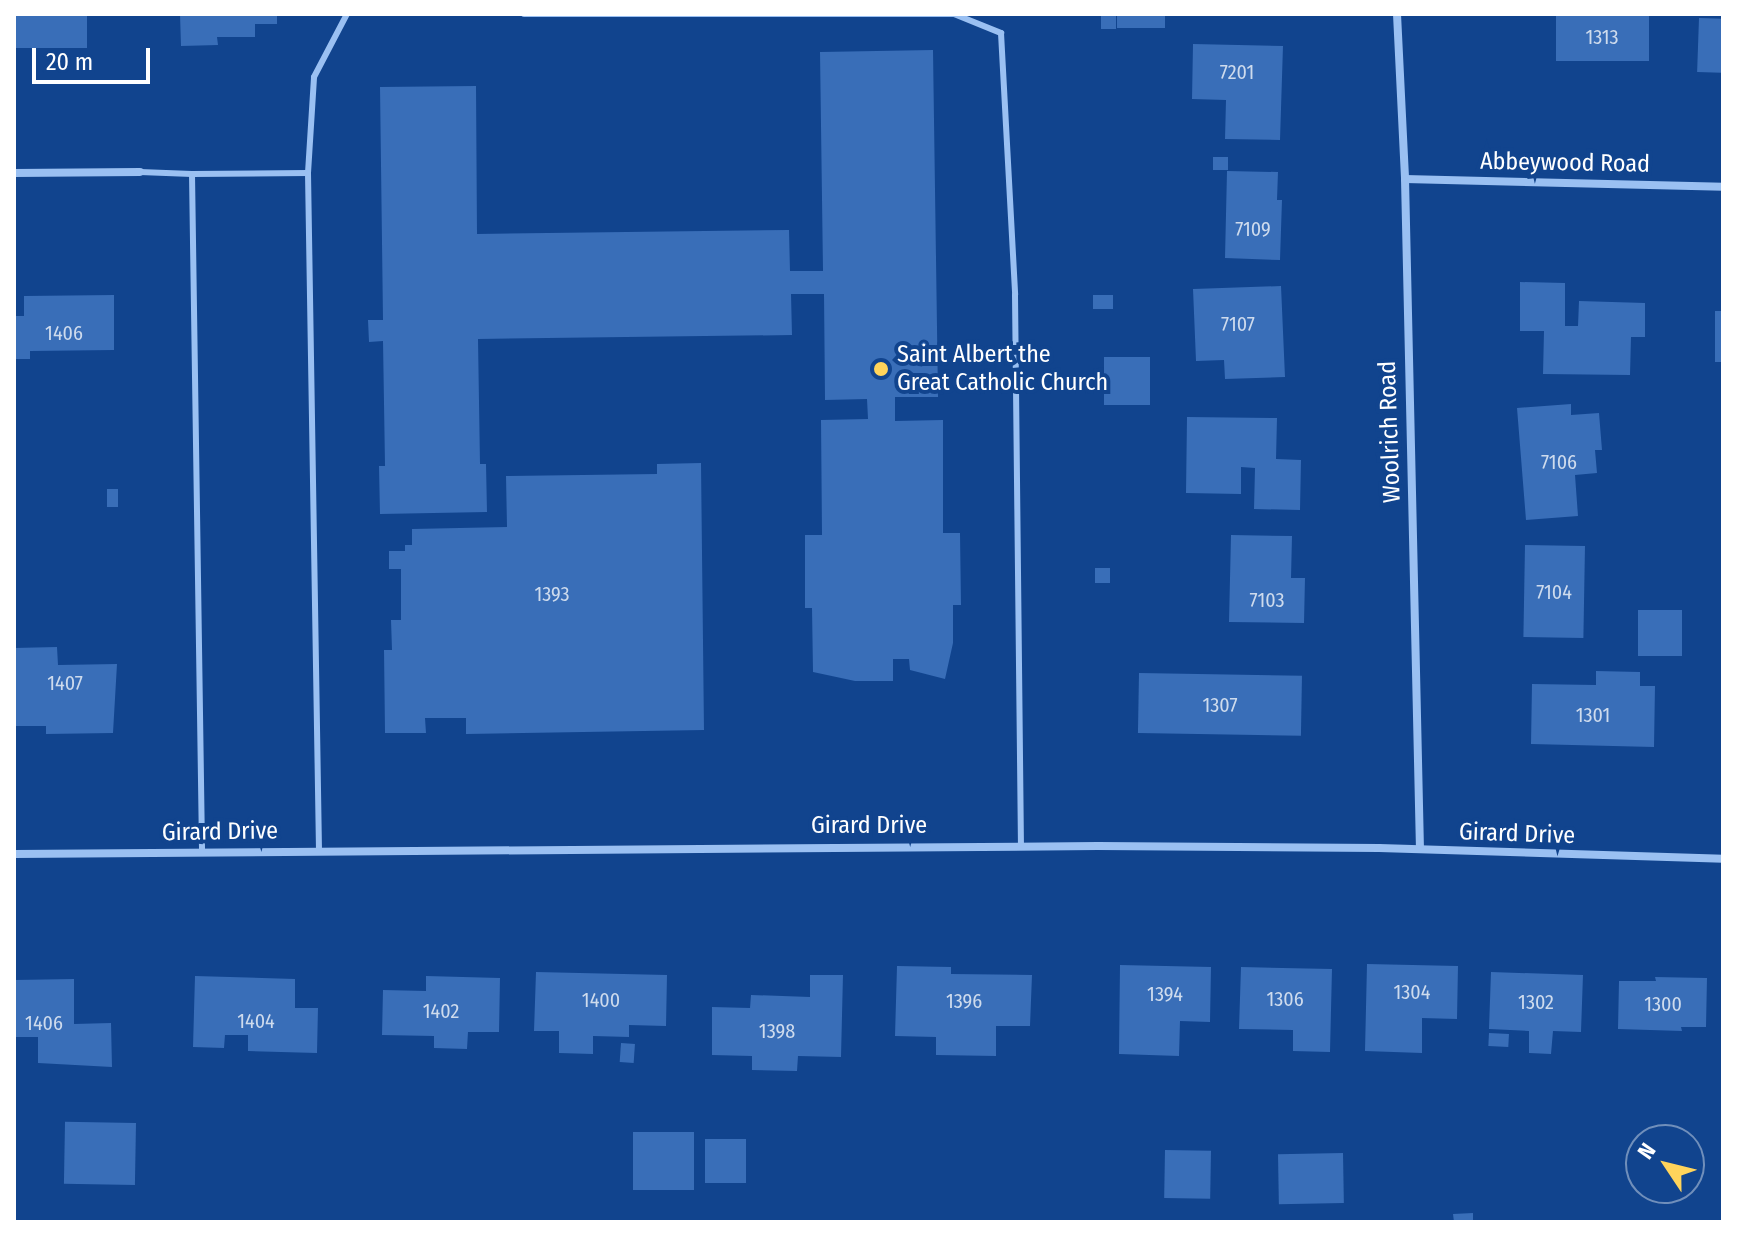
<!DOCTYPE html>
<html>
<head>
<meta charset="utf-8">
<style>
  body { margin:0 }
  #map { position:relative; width:1737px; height:1236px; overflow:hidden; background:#11448e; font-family:"Fira Sans Condensed",sans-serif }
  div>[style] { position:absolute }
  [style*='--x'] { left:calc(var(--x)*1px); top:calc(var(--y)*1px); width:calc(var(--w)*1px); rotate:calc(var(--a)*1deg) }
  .building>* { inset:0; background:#396eb8; transform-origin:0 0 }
  .lane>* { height:6px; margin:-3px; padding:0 3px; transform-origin:3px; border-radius:3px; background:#9ac0f2 }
  .street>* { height:8px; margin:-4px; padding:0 4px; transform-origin:4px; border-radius:4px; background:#9ac0f2 }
  .dots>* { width:22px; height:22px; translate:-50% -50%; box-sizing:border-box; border:4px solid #11448e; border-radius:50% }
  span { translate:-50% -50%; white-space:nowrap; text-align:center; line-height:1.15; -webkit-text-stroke:8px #11448e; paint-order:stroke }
  .number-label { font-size:20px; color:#cedbed }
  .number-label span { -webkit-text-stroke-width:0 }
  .street-label { font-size:24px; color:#fff }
  .poi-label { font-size:24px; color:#fff }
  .left { translate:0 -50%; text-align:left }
  .frame { position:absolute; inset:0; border:16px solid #fff; pointer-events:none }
  .north { position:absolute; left:1625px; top:1124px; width:80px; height:80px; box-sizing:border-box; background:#11448e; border:2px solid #708fbb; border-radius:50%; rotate:305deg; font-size:22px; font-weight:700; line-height:32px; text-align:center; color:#fff }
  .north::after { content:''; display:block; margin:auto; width:28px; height:36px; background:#ffd45b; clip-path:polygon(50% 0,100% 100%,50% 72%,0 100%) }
  .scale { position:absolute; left:32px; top:48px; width:118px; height:36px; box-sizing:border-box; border:4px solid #fff; border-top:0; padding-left:10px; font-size:24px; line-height:28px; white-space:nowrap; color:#fff; -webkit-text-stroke:6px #11448e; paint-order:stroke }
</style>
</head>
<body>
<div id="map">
  <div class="building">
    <div style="left:14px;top:14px;width:73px;height:34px"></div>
    <div style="clip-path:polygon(180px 14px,277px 14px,277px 24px,255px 24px,255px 37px,217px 37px,218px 45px,181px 46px)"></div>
    <div style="left:1101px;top:14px;width:15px;height:15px"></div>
    <div style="left:1117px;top:14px;width:48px;height:14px"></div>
    <div style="left:1556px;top:14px;width:93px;height:47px"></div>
    <div style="left:1699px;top:18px;width:24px;height:54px;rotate:2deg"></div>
    <div style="clip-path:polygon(1193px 44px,1283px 46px,1280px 140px,1225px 139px,1226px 100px,1192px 99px)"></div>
    <div style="clip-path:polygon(933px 50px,938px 397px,895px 397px,895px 421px,943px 420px,943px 533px,960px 533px,961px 605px,953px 605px,953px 643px,945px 679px,910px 670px,909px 659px,893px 659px,893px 681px,855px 681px,813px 672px,812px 608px,805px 608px,805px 535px,822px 535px,821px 420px,868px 419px,867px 399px,825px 400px,824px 294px,791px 294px,792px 335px,478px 339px,480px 464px,486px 464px,487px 512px,380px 514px,379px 466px,385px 466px,383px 341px,369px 342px,368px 320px,383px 320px,380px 87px,476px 86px,477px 234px,789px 230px,790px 271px,823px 271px,820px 52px)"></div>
    <div style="left:1213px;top:157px;width:15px;height:13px"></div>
    <div style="clip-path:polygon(1227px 171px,1278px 172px,1277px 200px,1282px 200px,1280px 260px,1225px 258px)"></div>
    <div style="clip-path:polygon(1520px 282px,1565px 283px,1565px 326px,1578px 326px,1579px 301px,1645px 303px,1645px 337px,1631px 337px,1630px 375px,1543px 374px,1544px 331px,1520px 331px)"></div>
    <div style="clip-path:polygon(1281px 286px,1285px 377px,1225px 379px,1224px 360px,1196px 361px,1193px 289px)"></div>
    <div style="clip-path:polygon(114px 295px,114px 350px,30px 351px,30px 359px,14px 359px,14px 316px,24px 316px,24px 296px)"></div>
    <div style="left:1093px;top:295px;width:20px;height:14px"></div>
    <div style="left:1715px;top:311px;width:8px;height:51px"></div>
    <div style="left:1150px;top:357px;width:48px;height:46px;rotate:90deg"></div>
    <div style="clip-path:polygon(1571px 404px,1571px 415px,1599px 413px,1602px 450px,1595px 450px,1597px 473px,1575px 475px,1578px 516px,1526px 520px,1517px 408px)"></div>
    <div style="clip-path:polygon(1187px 417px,1277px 418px,1276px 459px,1301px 460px,1300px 510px,1254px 509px,1255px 468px,1241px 467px,1241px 494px,1186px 493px)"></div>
    <div style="clip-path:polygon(701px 463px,704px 730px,466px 734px,466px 718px,425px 718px,426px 733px,385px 733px,384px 650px,392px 650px,391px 620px,401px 620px,401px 569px,389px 569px,389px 551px,405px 551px,405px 545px,412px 545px,412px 529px,507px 527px,506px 476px,657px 474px,657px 464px)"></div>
    <div style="left:107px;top:489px;width:11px;height:18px"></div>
    <div style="clip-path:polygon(1231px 535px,1292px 536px,1291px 578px,1305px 578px,1304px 623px,1229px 622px)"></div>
    <div style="left:1525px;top:545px;width:60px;height:92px;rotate:1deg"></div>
    <div style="left:1110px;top:568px;width:15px;height:15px;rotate:90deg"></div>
    <div style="left:1638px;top:610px;width:44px;height:46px"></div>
    <div style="clip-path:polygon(57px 647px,58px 665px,117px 664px,113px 733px,46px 734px,46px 726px,14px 726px,14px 648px)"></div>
    <div style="clip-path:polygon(1596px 671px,1640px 672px,1640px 686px,1655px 686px,1654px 747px,1531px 744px,1532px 684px,1596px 685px)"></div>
    <div style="left:1139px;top:673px;width:163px;height:60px;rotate:1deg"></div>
    <div style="clip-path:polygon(1367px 964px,1458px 966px,1457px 1019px,1422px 1018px,1422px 1053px,1365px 1051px)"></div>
    <div style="clip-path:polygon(1120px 965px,1211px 967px,1210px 1022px,1180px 1021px,1179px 1056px,1119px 1054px)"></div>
    <div style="clip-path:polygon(897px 966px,951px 967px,951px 974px,1032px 975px,1030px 1026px,996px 1026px,996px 1056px,936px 1055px,936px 1037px,895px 1036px)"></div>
    <div style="clip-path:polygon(1241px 967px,1332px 969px,1330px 1052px,1293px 1051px,1293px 1030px,1239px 1029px)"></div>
    <div style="clip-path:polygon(536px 972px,667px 975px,666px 1026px,629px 1025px,629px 1037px,593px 1036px,593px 1054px,559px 1053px,559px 1031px,534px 1031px)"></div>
    <div style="clip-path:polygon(1491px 972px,1583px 975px,1581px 1032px,1553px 1031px,1551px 1054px,1529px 1053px,1529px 1031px,1489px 1029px)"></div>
    <div style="clip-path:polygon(810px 975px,843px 975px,841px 1057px,798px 1056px,797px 1071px,752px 1070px,752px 1056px,712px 1055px,712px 1007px,750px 1008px,751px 995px,810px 997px)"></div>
    <div style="clip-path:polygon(195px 976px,295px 979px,295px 1008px,318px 1008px,317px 1053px,248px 1051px,248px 1035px,225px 1035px,224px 1048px,193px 1047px)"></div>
    <div style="clip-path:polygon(426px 976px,500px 978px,499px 1032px,468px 1032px,467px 1049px,434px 1048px,434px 1036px,382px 1035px,383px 990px,426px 991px)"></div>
    <div style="clip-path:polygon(1655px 977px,1707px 978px,1706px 1027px,1681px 1027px,1682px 1031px,1618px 1029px,1619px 981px,1656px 981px)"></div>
    <div style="clip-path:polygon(74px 979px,74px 1024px,111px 1023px,112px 1067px,38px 1063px,38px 1037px,14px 1037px,14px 980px)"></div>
    <div style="left:1489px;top:1033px;width:20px;height:13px;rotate:3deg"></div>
    <div style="left:621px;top:1043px;width:14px;height:19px;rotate:4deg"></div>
    <div style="left:136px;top:1123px;width:62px;height:71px;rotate:91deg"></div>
    <div style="left:633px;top:1132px;width:61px;height:58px"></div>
    <div style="left:705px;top:1139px;width:41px;height:44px"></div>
    <div style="left:1165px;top:1150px;width:46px;height:48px;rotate:1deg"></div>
    <div style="left:1343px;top:1153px;width:50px;height:65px;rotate:89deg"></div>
    <div style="clip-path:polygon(1473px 1213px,1473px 1222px,1454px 1222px,1453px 1214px)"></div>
  </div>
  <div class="lane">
    <div style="--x:524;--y:14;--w:430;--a:0"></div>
    <div style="--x:954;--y:14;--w:51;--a:22"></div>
    <div style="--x:1001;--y:33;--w:262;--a:86.9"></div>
    <div style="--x:1015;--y:295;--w:551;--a:89.38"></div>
    <div style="--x:140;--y:172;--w:52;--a:2.2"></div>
    <div style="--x:192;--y:174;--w:678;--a:89.15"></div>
    <div style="--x:308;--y:173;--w:96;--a:-86.4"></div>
    <div style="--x:314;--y:77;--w:71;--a:-62.4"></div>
    <div style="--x:192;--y:174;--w:116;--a:-0.5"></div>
    <div style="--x:308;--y:173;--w:678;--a:89.07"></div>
  </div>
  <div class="street">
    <div style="--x:1397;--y:14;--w:165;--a:87.2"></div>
    <div style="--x:1405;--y:179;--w:670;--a:88.72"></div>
    <div style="--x:14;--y:173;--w:126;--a:-0.5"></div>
    <div style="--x:1405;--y:179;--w:318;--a:1.4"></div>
    <div style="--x:14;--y:854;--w:1084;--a:-0.42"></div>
    <div style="--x:1098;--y:846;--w:281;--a:0.4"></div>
    <div style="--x:1379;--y:848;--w:344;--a:1.8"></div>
  </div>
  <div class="dots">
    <div style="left:881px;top:369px;background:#ffd45b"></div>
  </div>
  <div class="number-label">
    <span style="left:1602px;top:37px">1313</span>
    <span style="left:1237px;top:72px">7201</span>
    <span style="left:1253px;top:229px">7109</span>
    <span style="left:1238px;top:324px">7107</span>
    <span style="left:64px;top:333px">1406</span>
    <span style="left:1559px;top:462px">7106</span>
    <span style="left:1554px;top:592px">7104</span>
    <span style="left:552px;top:594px">1393</span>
    <span style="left:1267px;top:600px">7103</span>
    <span style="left:65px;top:683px">1407</span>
    <span style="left:1220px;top:705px">1307</span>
    <span style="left:1593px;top:715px">1301</span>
    <span style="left:1412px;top:992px">1304</span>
    <span style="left:1165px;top:994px">1394</span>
    <span style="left:1285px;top:999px">1306</span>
    <span style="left:601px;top:1000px">1400</span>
    <span style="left:964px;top:1001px">1396</span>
    <span style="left:1536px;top:1002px">1302</span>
    <span style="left:1663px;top:1004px">1300</span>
    <span style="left:441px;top:1011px">1402</span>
    <span style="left:256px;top:1021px">1404</span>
    <span style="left:44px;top:1023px">1406</span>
    <span style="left:777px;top:1031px">1398</span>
  </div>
  <div class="street-label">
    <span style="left:1565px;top:163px;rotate:1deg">Abbeywood Road</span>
    <span style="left:1390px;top:432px;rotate:-92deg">Woolrich Road</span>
    <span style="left:869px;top:826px">Girard Drive</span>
    <span style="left:220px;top:832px;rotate:-1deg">Girard Drive</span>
    <span style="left:1517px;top:834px;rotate:2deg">Girard Drive</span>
  </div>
  <div class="poi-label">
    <span class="left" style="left:897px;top:369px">Saint Albert the<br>Great Catholic Church</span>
  </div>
  <div class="frame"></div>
  <div class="north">N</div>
  <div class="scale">20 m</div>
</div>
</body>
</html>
